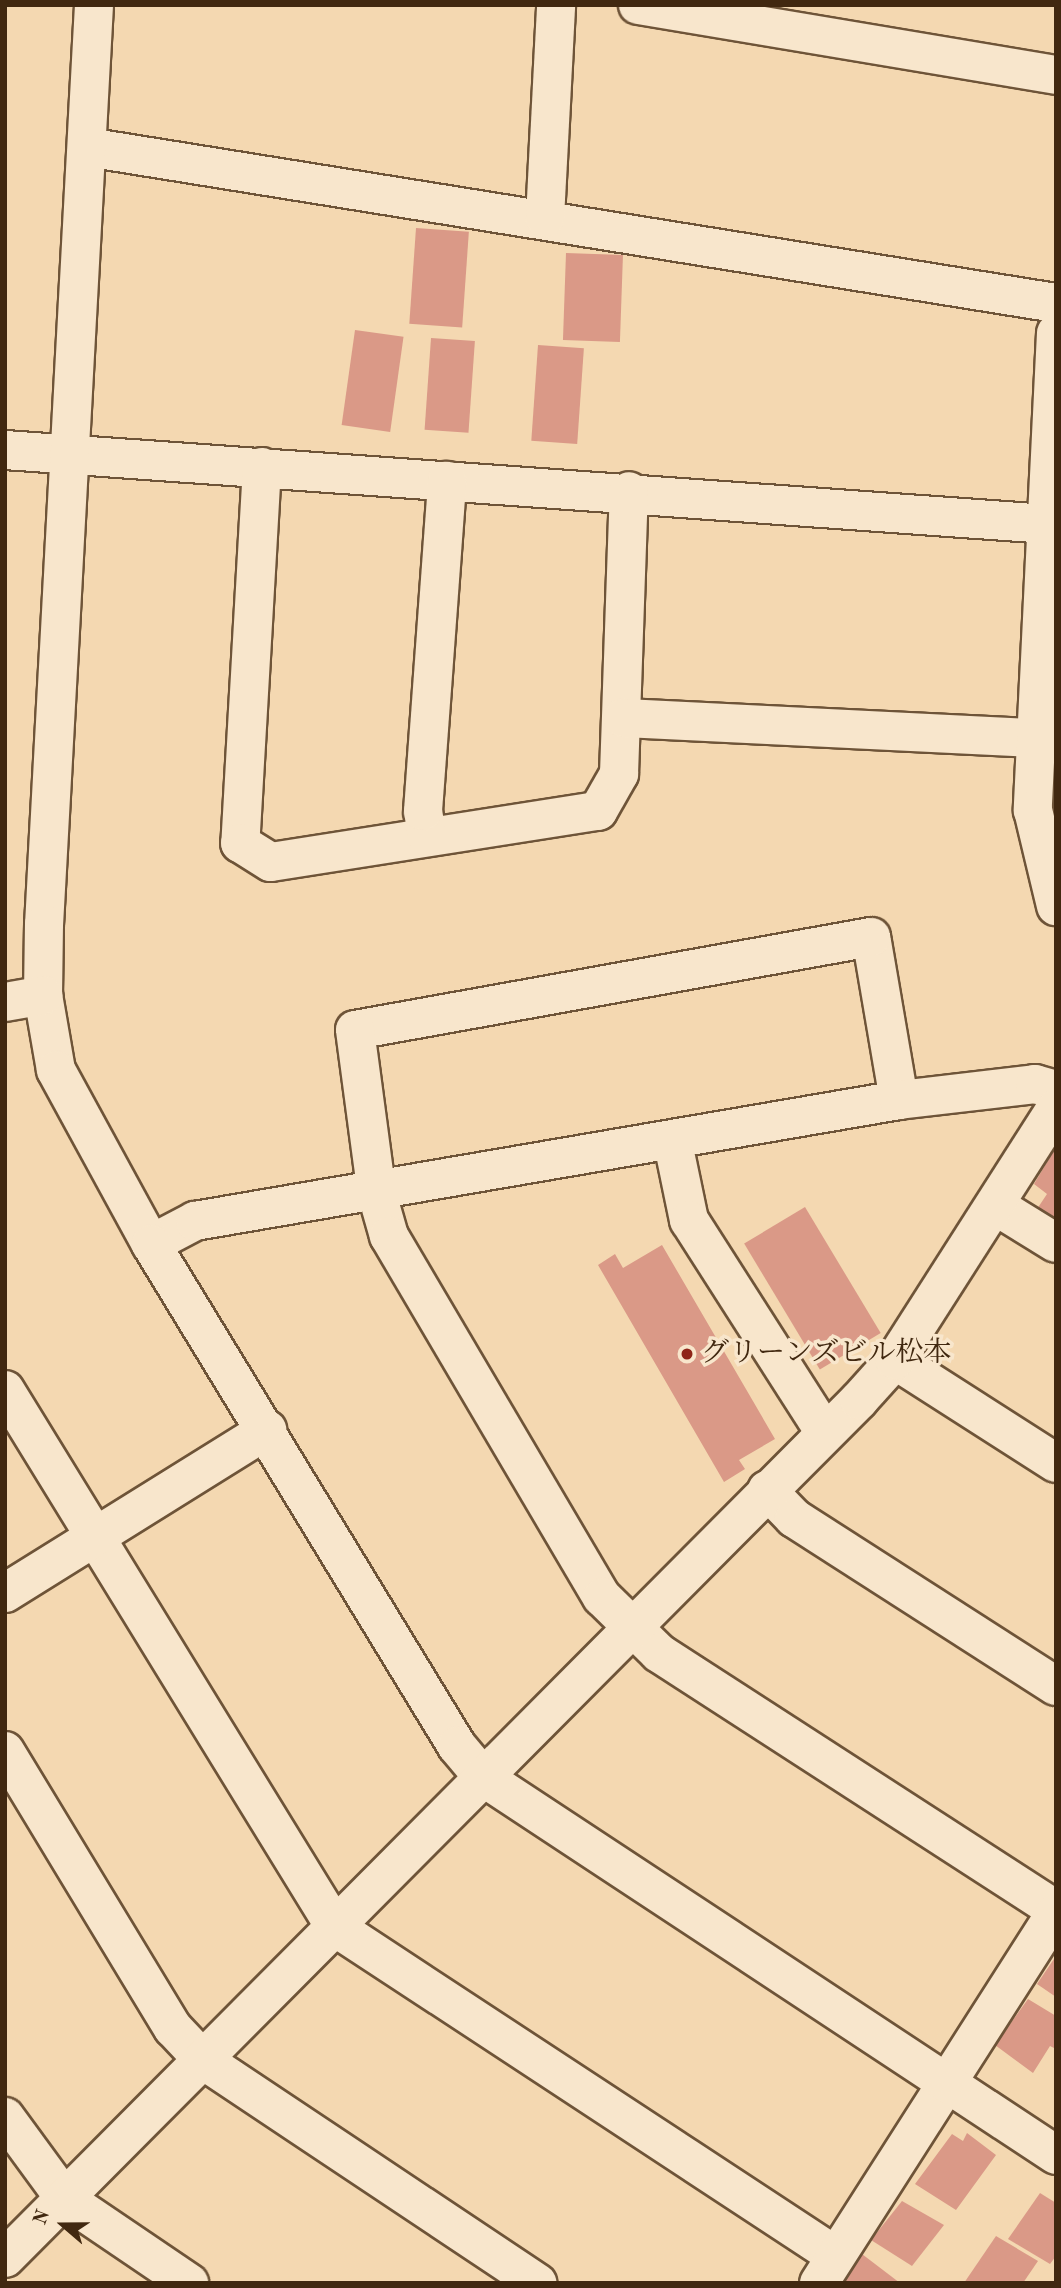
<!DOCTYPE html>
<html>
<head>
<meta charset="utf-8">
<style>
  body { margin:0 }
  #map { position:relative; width:1061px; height:2288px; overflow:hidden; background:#f4d8b1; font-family:"Old Standard TT","Noto Serif JP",serif }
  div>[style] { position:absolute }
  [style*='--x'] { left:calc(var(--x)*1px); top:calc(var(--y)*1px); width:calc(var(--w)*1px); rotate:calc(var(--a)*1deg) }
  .building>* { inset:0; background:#da9987; transform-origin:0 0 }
  .roads { filter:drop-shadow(2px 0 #6e5438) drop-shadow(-2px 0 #6e5438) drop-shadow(0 2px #6e5438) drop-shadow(0 -2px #6e5438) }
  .street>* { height:38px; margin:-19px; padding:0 19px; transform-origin:19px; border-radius:19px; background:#f8e6cc }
  .secondary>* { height:38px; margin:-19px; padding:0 19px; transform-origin:19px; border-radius:19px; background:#f8e6cc }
  .dots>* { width:19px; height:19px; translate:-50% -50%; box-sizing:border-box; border:4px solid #f8e6cc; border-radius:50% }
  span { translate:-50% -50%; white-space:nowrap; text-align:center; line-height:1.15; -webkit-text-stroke:7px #f8e6cc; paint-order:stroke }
  .poi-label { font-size:28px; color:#412810 }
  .left { translate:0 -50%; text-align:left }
  .frame { position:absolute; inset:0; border:7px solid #412810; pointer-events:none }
  .north { position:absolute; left:28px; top:2190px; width:70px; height:70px; -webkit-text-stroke:5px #f8e6cc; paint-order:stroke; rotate:290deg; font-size:19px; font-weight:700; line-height:28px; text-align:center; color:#412810 }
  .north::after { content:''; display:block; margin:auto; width:24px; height:32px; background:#412810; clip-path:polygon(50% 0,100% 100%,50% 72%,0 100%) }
</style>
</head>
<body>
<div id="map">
  <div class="building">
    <div style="left:416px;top:228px;width:53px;height:96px;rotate:4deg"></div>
    <div style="left:566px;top:253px;width:57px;height:87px;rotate:2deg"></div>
    <div style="left:355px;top:330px;width:49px;height:96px;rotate:8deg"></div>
    <div style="left:431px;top:338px;width:44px;height:92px;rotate:4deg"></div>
    <div style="left:538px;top:345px;width:46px;height:96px;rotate:4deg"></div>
    <div style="clip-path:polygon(1056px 1147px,1056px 1220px,1037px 1209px,1047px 1194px,1034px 1184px)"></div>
    <div style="left:805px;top:1207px;width:147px;height:71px;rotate:59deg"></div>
    <div style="clip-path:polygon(662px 1245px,775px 1439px,739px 1460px,745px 1469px,724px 1482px,598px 1265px,615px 1254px,623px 1268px)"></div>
    <div style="clip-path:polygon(1056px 1956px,1056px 1997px,1037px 1984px)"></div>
    <div style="clip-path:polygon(1028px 1999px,1056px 2016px,1056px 2049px,1050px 2046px,1033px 2073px,995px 2045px)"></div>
    <div style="clip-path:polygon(967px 2133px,996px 2155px,956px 2210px,915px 2184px,952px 2134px,963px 2141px)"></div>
    <div style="clip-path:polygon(1040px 2193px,1056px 2203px,1056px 2256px,1050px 2264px,1008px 2239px)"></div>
    <div style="clip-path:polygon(902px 2201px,944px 2225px,912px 2266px,871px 2240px)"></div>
    <div style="clip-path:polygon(996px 2236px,1038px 2261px,1023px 2283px,964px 2283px)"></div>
    <div style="clip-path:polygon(858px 2251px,900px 2283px,836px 2283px)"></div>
  </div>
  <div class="roads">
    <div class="street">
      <div style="--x:638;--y:5;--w:424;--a:9.5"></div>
      <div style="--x:87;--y:147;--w:981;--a:9.15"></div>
      <div style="--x:545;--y:218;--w:213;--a:-87"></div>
      <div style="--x:5;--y:450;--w:1045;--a:4.06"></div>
      <div style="--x:262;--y:467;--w:377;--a:93.3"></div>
      <div style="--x:240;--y:843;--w:36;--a:32"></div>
      <div style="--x:271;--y:862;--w:331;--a:-8.9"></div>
      <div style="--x:598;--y:811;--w:43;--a:-60.4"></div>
      <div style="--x:619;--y:774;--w:283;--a:-88"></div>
      <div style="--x:623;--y:718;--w:434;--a:2.8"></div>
      <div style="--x:427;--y:836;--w:25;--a:-99"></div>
      <div style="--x:423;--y:811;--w:331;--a:-85.8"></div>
      <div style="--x:899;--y:1100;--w:165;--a:-99.7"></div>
      <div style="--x:871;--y:937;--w:524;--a:169.78"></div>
      <div style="--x:355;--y:1030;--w:165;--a:82.4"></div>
      <div style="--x:377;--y:1194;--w:44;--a:74.1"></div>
      <div style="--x:389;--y:1236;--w:419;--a:59.5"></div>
      <div style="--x:602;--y:1597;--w:80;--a:44.5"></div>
      <div style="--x:659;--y:1653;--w:473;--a:32.9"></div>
      <div style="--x:673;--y:1143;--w:79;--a:78.3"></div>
      <div style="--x:689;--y:1220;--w:250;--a:57.4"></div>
      <div style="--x:996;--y:1206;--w:70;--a:31.7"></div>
      <div style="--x:151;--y:1244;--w:50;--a:-27.6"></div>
      <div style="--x:195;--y:1221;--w:714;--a:-9.75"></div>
      <div style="--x:899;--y:1100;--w:137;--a:-6.7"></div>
      <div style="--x:1035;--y:1084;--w:22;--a:16"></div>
      <div style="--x:895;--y:1360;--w:191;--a:32.6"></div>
      <div style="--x:5;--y:1390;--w:630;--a:58.43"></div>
      <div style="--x:335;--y:1927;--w:599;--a:33.29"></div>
      <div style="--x:767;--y:1490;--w:39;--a:46"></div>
      <div style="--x:794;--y:1518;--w:311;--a:32.7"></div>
      <div style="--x:5;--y:1593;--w:309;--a:-31.9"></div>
      <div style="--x:5;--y:1751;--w:324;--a:58.8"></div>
      <div style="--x:173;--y:2028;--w:44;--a:46.8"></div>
      <div style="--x:203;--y:2060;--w:402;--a:33.7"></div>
      <div style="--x:5;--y:2117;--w:102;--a:53.8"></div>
      <div style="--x:65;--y:2199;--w:150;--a:34.1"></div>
      <div style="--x:819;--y:2283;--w:440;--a:-57.4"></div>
    </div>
    <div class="secondary">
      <div style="--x:94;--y:5;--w:920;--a:93.11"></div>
      <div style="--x:44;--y:924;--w:71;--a:90.8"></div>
      <div style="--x:43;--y:995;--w:76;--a:80.2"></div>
      <div style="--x:56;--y:1070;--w:198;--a:61.4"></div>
      <div style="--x:151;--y:1244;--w:588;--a:58.64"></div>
      <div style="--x:457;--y:1746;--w:40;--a:50"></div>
      <div style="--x:483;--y:1777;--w:686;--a:33.41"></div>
      <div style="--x:1056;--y:333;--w:478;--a:92.8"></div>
      <div style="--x:1033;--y:810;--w:99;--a:76.5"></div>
      <div style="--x:5;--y:1002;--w:39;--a:-10"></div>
      <div style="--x:5;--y:2258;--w:1211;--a:-45.13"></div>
      <div style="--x:859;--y:1400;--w:54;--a:-48"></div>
      <div style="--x:895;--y:1360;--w:299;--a:-57.4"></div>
    </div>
  </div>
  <div class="dots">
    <div style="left:687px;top:1354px;background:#8f2418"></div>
  </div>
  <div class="poi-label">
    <span class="left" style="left:701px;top:1354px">グリーンズビル松本</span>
  </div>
  <div class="frame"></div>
  <div class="north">N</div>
</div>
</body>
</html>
